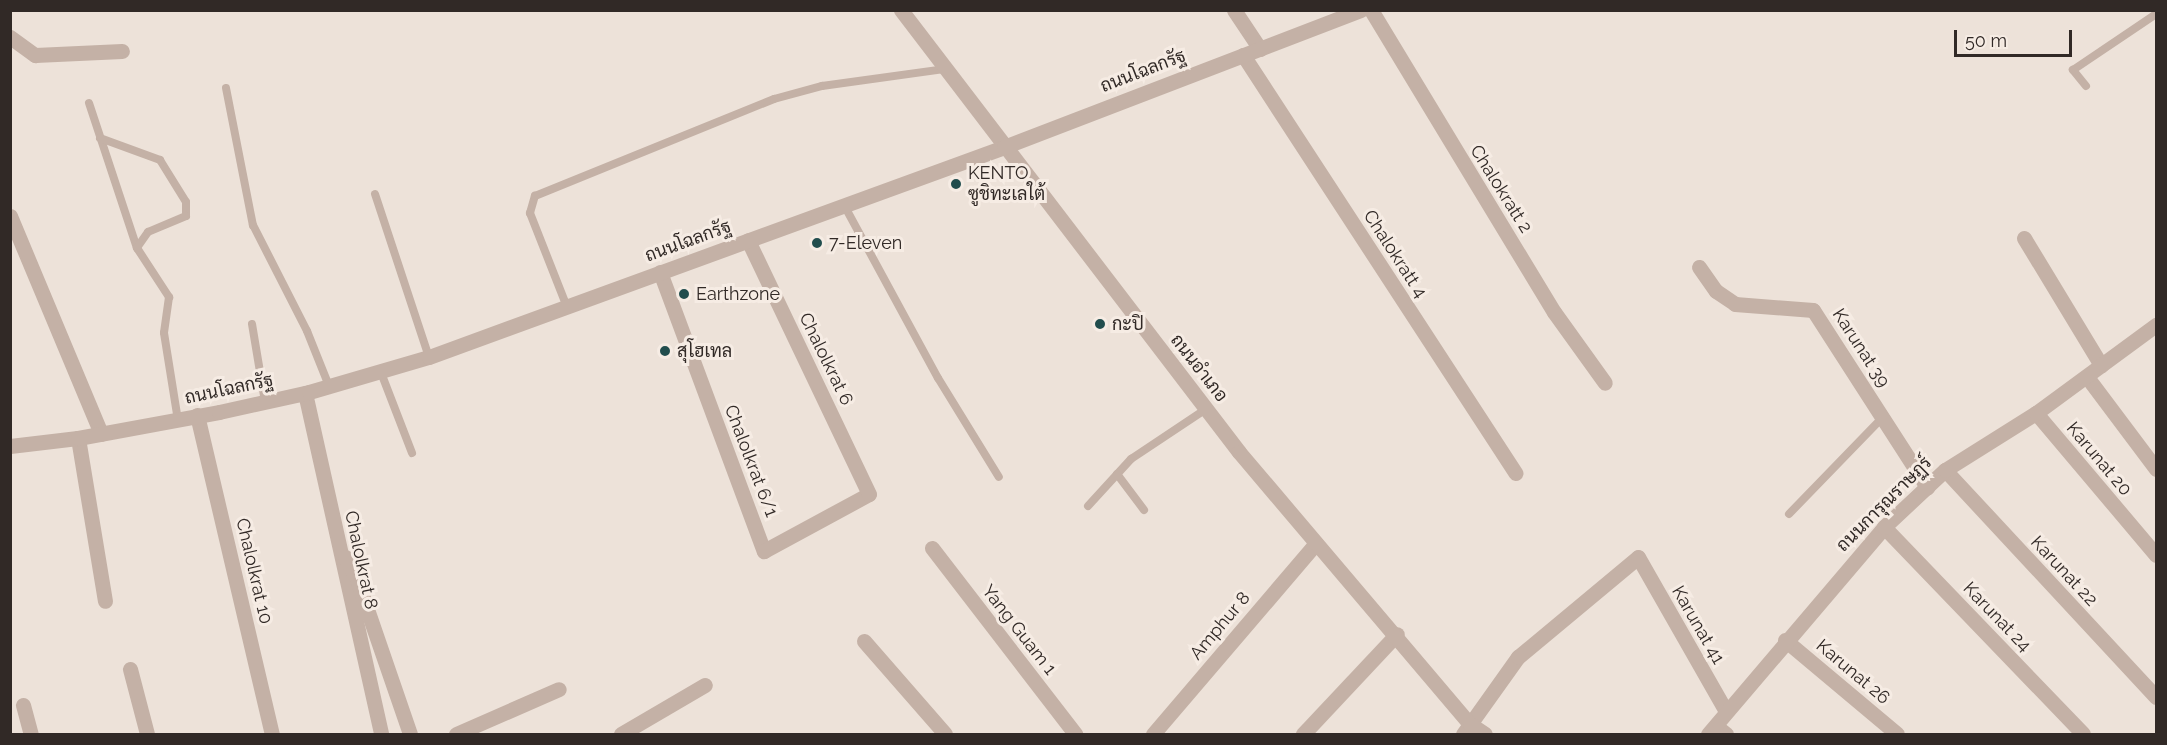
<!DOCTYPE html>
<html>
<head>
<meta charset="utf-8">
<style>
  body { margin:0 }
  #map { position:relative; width:2167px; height:745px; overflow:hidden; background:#ede2d9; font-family:Raleway,Sarabun,sans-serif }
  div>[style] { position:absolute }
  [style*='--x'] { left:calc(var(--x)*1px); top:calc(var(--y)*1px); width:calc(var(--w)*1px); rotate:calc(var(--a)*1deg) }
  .service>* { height:8px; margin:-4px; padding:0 4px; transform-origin:4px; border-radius:4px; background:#c4b1a6 }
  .minor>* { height:15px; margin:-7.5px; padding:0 7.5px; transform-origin:7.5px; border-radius:7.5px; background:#c4b1a6 }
  .tertiary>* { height:15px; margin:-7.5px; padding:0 7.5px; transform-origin:7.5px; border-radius:7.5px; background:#c4b1a6 }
  .dots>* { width:16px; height:16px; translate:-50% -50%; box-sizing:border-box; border:3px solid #f6ece4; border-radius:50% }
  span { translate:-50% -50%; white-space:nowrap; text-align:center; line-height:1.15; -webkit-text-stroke:6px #f6ece4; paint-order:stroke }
  .street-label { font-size:18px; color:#312926 }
  .poi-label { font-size:18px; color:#312926 }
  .left { translate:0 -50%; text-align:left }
  .frame { position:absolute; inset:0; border:12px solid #312926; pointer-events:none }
  .scale { position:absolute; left:1954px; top:30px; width:118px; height:27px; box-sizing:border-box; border:3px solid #312926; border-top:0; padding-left:8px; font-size:18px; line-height:21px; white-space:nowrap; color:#312926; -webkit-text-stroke:4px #f6ece4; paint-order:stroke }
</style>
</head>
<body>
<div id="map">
  <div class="service">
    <div style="--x:2086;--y:86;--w:21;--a:-129"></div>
    <div style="--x:2073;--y:70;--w:100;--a:-34"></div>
    <div style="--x:226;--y:88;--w:140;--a:78.9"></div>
    <div style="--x:253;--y:225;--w:119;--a:63"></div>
    <div style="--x:307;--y:331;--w:59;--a:68.2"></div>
    <div style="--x:89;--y:103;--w:153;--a:71.7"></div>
    <div style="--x:137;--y:248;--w:59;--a:56.9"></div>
    <div style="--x:169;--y:297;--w:36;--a:98"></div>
    <div style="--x:164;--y:333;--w:88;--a:80.9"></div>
    <div style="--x:100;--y:138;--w:64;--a:20.1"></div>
    <div style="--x:160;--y:160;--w:49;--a:58.2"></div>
    <div style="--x:186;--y:202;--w:14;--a:90"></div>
    <div style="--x:186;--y:216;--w:41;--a:157.2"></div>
    <div style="--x:148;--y:232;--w:19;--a:125"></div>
    <div style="--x:375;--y:194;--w:172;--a:71.7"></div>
    <div style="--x:844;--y:205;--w:197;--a:61.5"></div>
    <div style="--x:938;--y:378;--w:116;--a:58.4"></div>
    <div style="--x:567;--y:307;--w:101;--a:-111.5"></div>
    <div style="--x:530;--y:213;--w:18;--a:-74"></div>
    <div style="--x:535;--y:196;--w:258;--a:-22.1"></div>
    <div style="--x:774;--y:99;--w:50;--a:-15.2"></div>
    <div style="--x:822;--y:86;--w:123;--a:-7.9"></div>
    <div style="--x:252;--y:324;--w:79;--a:80.5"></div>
    <div style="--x:380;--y:370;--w:89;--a:68.9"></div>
    <div style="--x:1117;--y:474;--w:45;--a:53.1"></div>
    <div style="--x:1088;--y:506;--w:64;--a:-47.5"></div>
    <div style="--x:1131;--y:459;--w:90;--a:-33.7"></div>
    <div style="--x:1789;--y:514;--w:134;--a:-45.9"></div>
  </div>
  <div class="minor">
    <div style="--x:1234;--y:10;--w:47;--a:56.3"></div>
    <div style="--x:1371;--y:10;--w:353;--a:58.8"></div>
    <div style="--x:1554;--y:312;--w:87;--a:54.3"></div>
    <div style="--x:10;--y:37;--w:31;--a:36"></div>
    <div style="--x:35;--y:55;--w:87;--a:-2.6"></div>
    <div style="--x:1243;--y:55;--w:499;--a:56.9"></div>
    <div style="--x:10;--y:216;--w:236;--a:67.3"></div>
    <div style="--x:2024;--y:238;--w:149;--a:58.8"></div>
    <div style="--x:1699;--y:267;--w:29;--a:55"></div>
    <div style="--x:1716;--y:291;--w:23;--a:34"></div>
    <div style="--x:1735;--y:304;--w:78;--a:4.4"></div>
    <div style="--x:1813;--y:310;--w:211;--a:57.2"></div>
    <div style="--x:660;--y:272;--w:298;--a:69.6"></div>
    <div style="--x:764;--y:551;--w:119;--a:-28.5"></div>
    <div style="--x:869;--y:494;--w:281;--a:-115.5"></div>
    <div style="--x:2087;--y:377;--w:115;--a:53.1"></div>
    <div style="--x:305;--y:393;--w:349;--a:77.4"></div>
    <div style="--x:2036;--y:413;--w:186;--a:49.8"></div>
    <div style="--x:197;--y:415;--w:328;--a:76.8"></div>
    <div style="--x:78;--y:438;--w:165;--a:80.6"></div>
    <div style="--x:1945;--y:470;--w:310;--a:47.1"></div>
    <div style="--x:1884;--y:527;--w:287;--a:46.1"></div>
    <div style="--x:932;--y:548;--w:235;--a:52.4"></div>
    <div style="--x:345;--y:557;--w:26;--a:62"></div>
    <div style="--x:357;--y:580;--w:163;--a:71"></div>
    <div style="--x:1785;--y:640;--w:146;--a:40"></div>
    <div style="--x:864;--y:641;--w:123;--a:48.9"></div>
    <div style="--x:130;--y:669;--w:67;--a:75.3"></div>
    <div style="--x:23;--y:705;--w:30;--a:75"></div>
    <div style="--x:1716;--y:726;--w:13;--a:39"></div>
    <div style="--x:456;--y:734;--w:112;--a:-23.6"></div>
    <div style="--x:621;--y:734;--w:97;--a:-30.3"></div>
    <div style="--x:1153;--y:734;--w:251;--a:-49.5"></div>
    <div style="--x:1303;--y:734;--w:137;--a:-46.8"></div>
    <div style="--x:1463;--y:734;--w:95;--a:-54.5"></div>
    <div style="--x:1518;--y:657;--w:156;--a:-39.8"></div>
    <div style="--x:1638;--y:557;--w:177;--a:60.3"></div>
  </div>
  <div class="tertiary">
    <div style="--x:901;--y:10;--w:556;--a:52.59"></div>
    <div style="--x:1239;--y:452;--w:357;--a:49.7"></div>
    <div style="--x:1470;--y:724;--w:18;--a:34"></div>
    <div style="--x:10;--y:446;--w:68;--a:-6.7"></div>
    <div style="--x:78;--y:438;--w:143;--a:-10.4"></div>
    <div style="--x:219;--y:412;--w:92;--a:-12.5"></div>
    <div style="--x:309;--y:392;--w:125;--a:-16.3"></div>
    <div style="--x:429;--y:357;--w:612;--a:-20.06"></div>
    <div style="--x:1004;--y:147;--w:382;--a:-21"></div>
    <div style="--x:1708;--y:734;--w:272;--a:-49.6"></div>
    <div style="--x:1884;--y:527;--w:83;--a:-43.1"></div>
    <div style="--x:1945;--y:470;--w:107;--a:-32.1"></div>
    <div style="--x:2036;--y:413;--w:149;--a:-36.3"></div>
  </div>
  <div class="dots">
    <div style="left:956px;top:184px;background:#214d4d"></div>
    <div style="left:817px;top:243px;background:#214d4d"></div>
    <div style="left:684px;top:294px;background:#214d4d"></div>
    <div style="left:1100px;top:324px;background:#214d4d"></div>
    <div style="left:665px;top:351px;background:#214d4d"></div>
  </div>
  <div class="street-label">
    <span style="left:1143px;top:71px;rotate:-21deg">ถนนโฉลกรัฐ</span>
    <span style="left:1501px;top:189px;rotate:58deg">Chalokratt 2</span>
    <span style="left:688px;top:241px;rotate:-20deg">ถนนโฉลกรัฐ</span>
    <span style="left:1395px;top:254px;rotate:57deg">Chalokratt 4</span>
    <span style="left:1861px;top:348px;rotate:57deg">Karunat 39</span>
    <span style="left:826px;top:359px;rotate:64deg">Chalolkrat 6</span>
    <span style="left:1199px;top:368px;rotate:52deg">ถนนอำเภอ</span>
    <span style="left:229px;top:389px;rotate:-12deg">ถนนโฉลกรัฐ</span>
    <span style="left:2099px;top:459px;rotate:50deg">Karunat 20</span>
    <span style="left:751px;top:461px;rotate:69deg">Chalolkrat 6/1</span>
    <span style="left:1884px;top:504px;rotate:-45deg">ถนนการุณราษฏร์</span>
    <span style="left:361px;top:560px;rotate:78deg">Chalolkrat 8</span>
    <span style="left:254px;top:571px;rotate:77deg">Chalolkrat 10</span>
    <span style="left:2064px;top:571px;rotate:47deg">Karunat 22</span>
    <span style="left:1997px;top:617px;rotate:46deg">Karunat 24</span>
    <span style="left:1698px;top:625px;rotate:60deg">Karunat 41</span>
    <span style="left:1220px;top:626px;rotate:-50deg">Amphur 8</span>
    <span style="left:1019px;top:630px;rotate:52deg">Yang Guam 1</span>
    <span style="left:1853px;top:672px;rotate:40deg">Karunat 26</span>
  </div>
  <div class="poi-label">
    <span class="left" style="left:968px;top:184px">KENTO<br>ซูชิทะเลใต้</span>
    <span class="left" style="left:829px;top:243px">7-Eleven</span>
    <span class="left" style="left:696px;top:294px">Earthzone</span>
    <span class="left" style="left:1112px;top:324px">กะปิ</span>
    <span class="left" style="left:677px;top:351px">สุโฮเทล</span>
  </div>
  <div class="frame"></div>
  <div class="scale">50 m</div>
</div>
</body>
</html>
